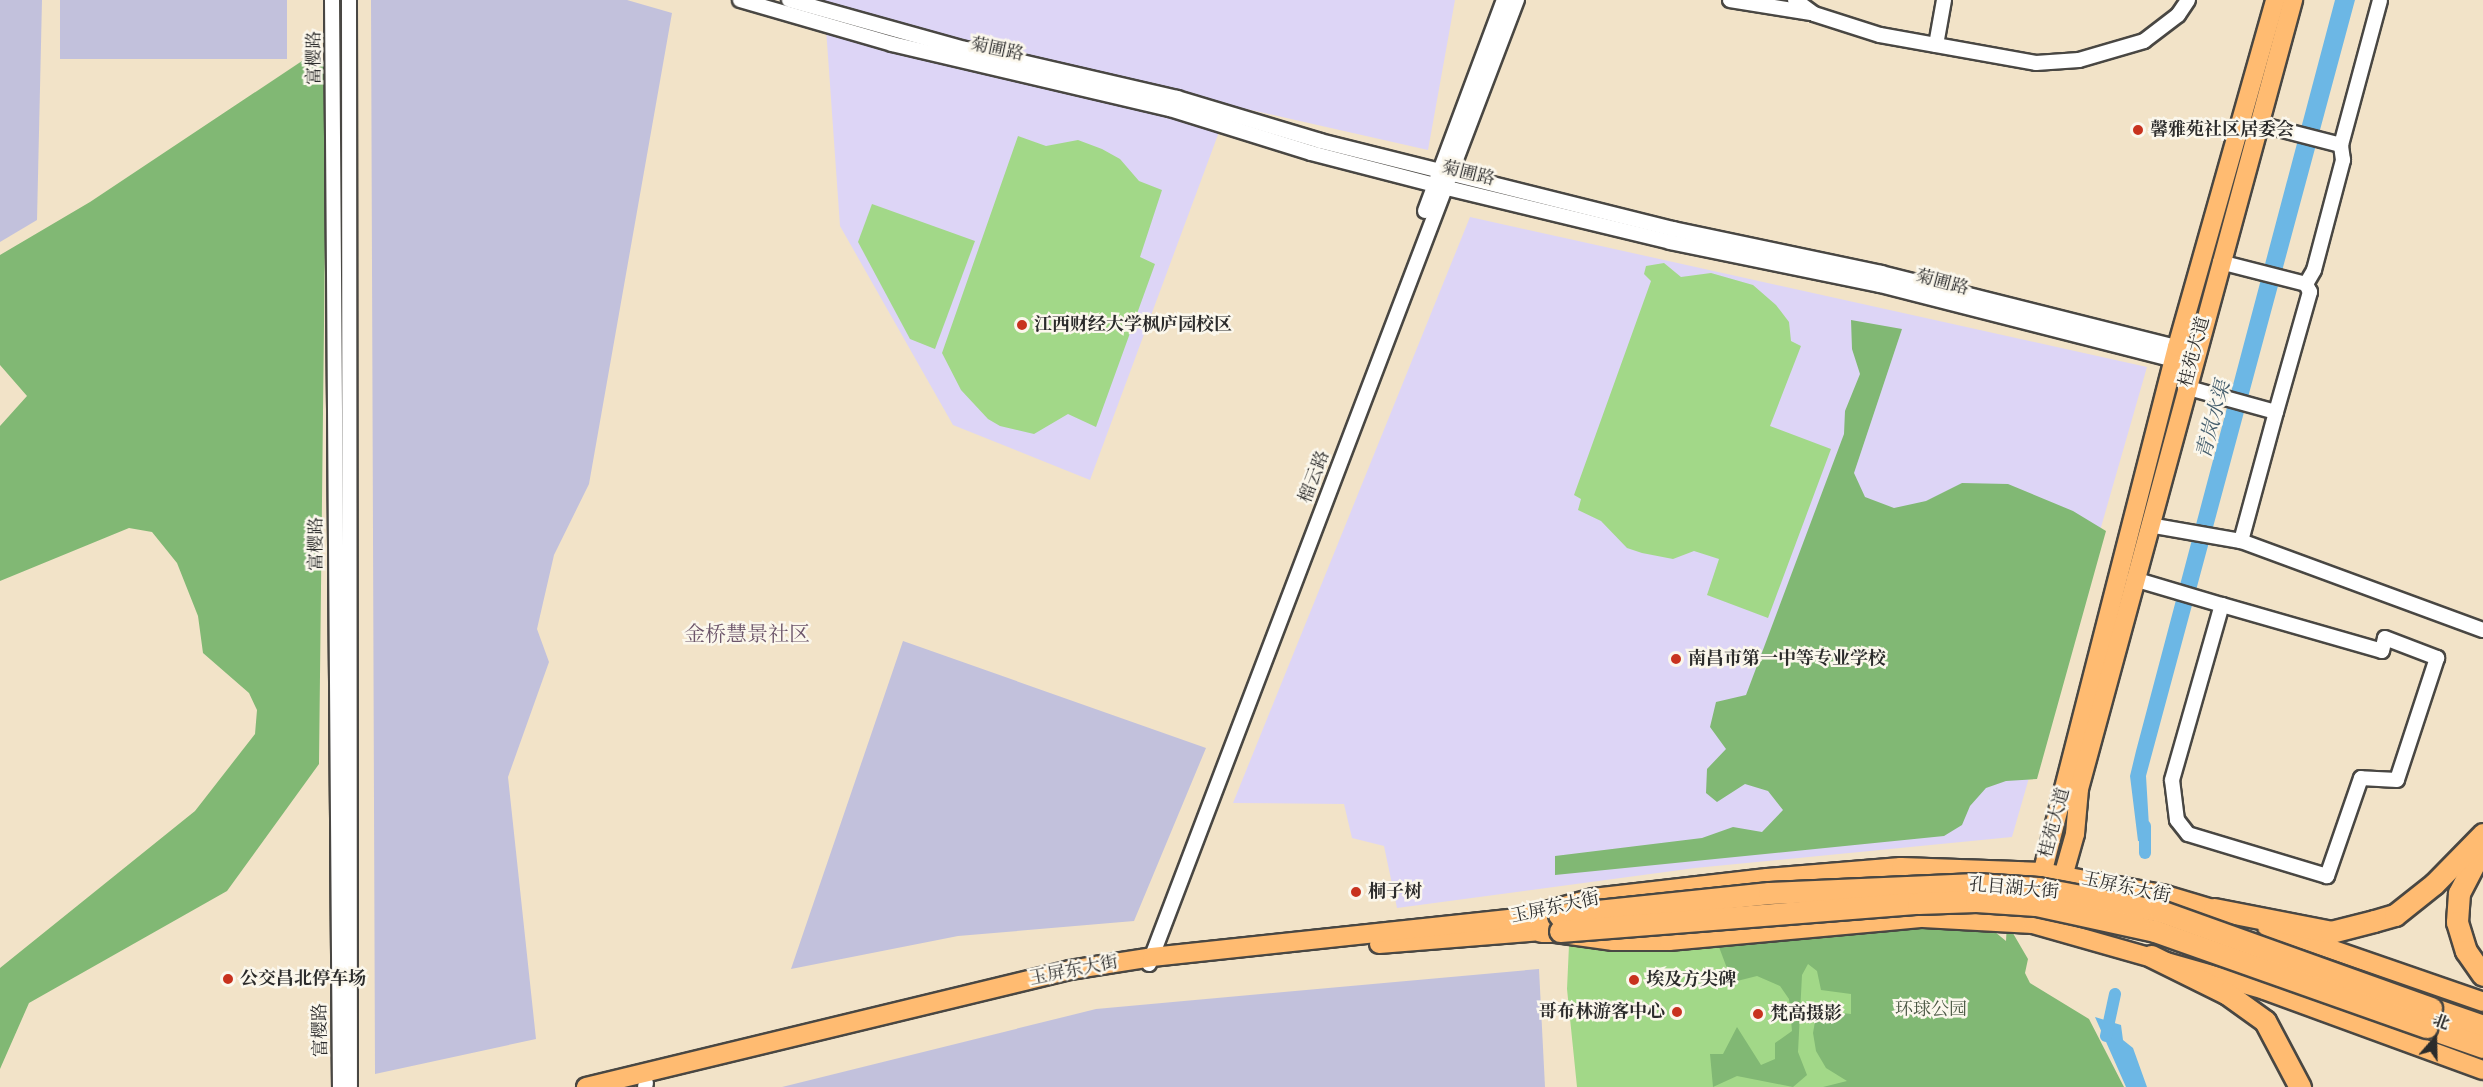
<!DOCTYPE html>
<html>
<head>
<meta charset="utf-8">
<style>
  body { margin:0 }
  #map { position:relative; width:2483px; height:1087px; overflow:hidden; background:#f2e3c8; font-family:"IM FELL Double Pica","Noto Serif SC",serif }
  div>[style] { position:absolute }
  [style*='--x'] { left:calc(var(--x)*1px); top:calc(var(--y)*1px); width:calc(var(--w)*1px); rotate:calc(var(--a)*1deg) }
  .built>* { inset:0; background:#ddd5f6 }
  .industrial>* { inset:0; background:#c2c1dc; transform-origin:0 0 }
  .green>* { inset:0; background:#a2d888 }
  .forest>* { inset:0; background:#81b874 }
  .water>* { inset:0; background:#6cb7e5 }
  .canal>* { height:12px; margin:-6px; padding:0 6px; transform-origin:6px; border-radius:6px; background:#6cb7e5 }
  .roads { filter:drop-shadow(2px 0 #494743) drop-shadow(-2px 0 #494743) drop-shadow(0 2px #494743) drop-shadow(0 -2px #494743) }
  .minor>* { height:14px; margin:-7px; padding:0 7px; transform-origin:7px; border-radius:7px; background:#fff }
  .major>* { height:18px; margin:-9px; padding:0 9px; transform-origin:9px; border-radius:9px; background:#ffbb71 }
  .highway>* { height:21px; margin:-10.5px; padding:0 10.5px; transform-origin:10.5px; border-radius:10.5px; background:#ffbb71 }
  .bridges { filter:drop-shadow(2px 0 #494743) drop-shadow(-2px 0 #494743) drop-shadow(0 2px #494743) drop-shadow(0 -2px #494743) }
  .highway-bridge>* { height:21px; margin:-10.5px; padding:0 10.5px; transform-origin:10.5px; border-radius:10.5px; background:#ffbb71 }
  .dots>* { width:16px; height:16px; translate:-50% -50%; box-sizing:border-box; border:3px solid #fbf7ec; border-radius:50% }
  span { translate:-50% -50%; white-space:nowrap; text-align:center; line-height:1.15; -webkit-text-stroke:5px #fbf7ec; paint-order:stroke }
  .street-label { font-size:18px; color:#2b2b2b }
  .poi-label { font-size:18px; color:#2b2b2b; font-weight:700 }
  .left { translate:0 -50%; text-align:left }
  .right { translate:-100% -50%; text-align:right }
  .park-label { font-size:18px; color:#495642 }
  .water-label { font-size:20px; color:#425c6c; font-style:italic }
  .quarter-label { font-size:21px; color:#6c556a }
  .north { position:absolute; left:2405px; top:1009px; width:60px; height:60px; -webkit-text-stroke:4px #fbf7ec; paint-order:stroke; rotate:20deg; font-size:16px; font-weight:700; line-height:24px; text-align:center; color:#2b2b2b }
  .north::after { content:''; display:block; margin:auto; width:21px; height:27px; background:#2b2b2b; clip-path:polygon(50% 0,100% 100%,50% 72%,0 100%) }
</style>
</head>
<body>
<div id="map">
  <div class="built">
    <div style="clip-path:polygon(824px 0,1455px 0,1428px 150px,1229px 105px,1090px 480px,953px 425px,840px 226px)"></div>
    <div style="clip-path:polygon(1470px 217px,2147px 367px,2012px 837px,1695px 868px,1397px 908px,1384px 846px,1352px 838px,1344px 804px,1233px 803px)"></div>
  </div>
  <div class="industrial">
    <div style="clip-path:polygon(0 0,42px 0,37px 220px,0 242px)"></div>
    <div style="left:60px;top:0;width:227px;height:59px"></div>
    <div style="clip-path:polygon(371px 0,627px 0,672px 13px,589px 484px,554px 555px,537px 629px,549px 662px,508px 777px,536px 1039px,375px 1074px)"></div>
    <div style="clip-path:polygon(903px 641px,1206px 748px,1134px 921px,958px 936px,791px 969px)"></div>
    <div style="clip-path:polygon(1539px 969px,1545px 1087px,782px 1087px,1096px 1009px)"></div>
  </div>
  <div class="green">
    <div style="clip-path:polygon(1018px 136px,1046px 146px,1078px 140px,1102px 149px,1120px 159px,1139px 181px,1162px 190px,1140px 257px,1155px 264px,1096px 427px,1068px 414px,1034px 434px,1000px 426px,988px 419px,961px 390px,942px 353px)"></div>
    <div style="clip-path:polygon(872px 204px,975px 241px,935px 349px,910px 339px,858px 242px)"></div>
    <div style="clip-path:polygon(1664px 263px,1681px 277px,1711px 273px,1753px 285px,1776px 305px,1789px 322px,1791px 341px,1801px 346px,1770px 426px,1831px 449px,1768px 618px,1707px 595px,1719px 559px,1694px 551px,1673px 559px,1642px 553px,1627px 548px,1601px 521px,1578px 510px,1581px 499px,1574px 495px,1651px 281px,1644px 274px,1646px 266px)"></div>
    <div style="clip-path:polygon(1918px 932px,2029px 1001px,2121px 1087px,1577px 1087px,1567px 989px,1569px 945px,1614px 949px)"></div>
  </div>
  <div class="forest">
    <div style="clip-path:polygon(302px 61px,327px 62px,319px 764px,227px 891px,29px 1003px,0 1069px,0 968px,195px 811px,255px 734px,257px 710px,249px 693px,203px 653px,198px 616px,177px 563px,152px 532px,129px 528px,0 581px,0 426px,27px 396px,0 365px,0 255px,90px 202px)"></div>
    <div style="clip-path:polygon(1851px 320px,1902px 329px,1854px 473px,1865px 497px,1894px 508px,1926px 501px,1962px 483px,2008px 484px,2073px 511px,2106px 531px,2037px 779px,2006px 781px,1986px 788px,1970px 806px,1962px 825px,1944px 836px,1555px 875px,1555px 856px,1702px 838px,1733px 827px,1762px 832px,1783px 810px,1768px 791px,1745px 784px,1717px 802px,1706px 793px,1707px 769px,1726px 749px,1710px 727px,1716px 702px,1746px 695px,1844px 434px,1845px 411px,1860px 374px,1852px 349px)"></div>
    <div style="clip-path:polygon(1934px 921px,1995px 932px,2006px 941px,2007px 923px,2028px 959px,2025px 973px,2030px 983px,2089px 1019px,2124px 1087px,1823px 1087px,1847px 1081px,1826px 1068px,1816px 1051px,1813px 1033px,1817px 1010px,1851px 1014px,1851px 994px,1821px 990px,1817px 971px,1808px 964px,1802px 975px,1798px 1052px,1807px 1075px,1793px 1087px,1737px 1076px,1713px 1087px,1710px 1054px,1723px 1054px,1737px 1027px,1761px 1065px,1775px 1059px,1775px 1043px,1792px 1031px,1789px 999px,1780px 986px,1757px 976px,1737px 981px,1728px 971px,1716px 939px)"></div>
  </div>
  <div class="water">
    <div style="clip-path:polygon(2335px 0,2355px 0,2146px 776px,2150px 843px,2138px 841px,2130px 776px,2136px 751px)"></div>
    <div style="clip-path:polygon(2095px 1017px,2121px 1025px,2123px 1040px,2133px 1048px,2147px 1087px,2126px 1087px)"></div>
  </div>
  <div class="canal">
    <div style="--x:2145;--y:853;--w:27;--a:-90"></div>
    <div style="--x:2106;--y:1036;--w:43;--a:-77.9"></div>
  </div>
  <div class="roads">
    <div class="minor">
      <div style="--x:332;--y:0;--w:1087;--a:89.58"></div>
      <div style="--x:349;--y:0;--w:1087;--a:89.95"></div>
      <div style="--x:740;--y:0;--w:158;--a:16.1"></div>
      <div style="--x:892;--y:44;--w:285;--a:13.2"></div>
      <div style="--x:1170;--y:109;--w:148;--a:17.3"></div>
      <div style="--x:1311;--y:153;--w:128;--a:14.5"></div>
      <div style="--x:1435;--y:185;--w:242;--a:13.6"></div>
      <div style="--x:1670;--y:242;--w:214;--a:11.6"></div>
      <div style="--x:1880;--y:285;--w:321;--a:14.3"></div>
      <div style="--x:789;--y:0;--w:183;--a:15.6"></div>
      <div style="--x:965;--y:49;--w:218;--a:13"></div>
      <div style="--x:1177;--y:98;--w:149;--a:16.7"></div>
      <div style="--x:1320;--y:141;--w:364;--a:14"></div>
      <div style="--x:1673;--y:229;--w:213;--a:11.9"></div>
      <div style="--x:1881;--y:273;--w:324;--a:14.1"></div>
      <div style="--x:1730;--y:0;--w:82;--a:9.1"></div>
      <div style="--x:1795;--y:0;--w:24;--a:36"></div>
      <div style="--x:1814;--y:14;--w:69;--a:17.7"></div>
      <div style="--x:1880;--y:35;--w:158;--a:10.2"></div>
      <div style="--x:2036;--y:63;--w:43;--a:-4"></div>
      <div style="--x:2079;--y:60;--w:68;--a:-16.3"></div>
      <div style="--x:2144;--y:41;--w:43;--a:-37.4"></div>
      <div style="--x:2178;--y:15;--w:18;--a:-56"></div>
      <div style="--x:1936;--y:45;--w:46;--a:-79.9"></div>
      <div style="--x:2259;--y:124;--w:85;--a:14.4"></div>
      <div style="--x:2341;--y:145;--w:150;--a:-74.9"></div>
      <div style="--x:1425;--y:211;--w:225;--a:-69.5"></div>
      <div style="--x:2220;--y:262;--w:89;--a:14.3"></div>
      <div style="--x:2306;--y:284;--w:16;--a:-60"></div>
      <div style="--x:2314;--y:270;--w:114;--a:-75.2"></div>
      <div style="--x:2343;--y:160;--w:15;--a:-98"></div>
      <div style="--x:2185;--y:387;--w:94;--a:15.4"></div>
      <div style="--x:2276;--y:412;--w:134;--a:105.2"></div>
      <div style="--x:2276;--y:412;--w:125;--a:-74.2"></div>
      <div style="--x:2310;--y:292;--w:9;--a:-117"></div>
      <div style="--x:2149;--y:525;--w:93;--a:9.9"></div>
      <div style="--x:2241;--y:541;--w:258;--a:20.2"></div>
      <div style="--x:2134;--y:579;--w:92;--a:16.5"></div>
      <div style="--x:2222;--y:605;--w:166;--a:16"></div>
      <div style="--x:2382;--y:651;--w:13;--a:-77"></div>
      <div style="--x:2385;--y:638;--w:56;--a:21"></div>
      <div style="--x:2437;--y:658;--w:128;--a:108.2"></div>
      <div style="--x:2397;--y:780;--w:36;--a:-177"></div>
      <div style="--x:2361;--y:778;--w:104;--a:109.1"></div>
      <div style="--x:2327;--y:876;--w:145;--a:-163.2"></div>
      <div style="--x:2188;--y:834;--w:18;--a:-128"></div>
      <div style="--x:2177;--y:820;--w:40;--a:-97.1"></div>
      <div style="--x:2172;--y:780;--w:182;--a:-74.1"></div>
      <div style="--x:1149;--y:964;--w:1032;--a:-69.11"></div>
      <div style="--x:645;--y:1087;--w:4;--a:-76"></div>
    </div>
    <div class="major">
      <div style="--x:2040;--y:882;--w:552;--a:-75.64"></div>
      <div style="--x:2177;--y:347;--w:361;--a:-74.2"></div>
      <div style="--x:2060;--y:887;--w:55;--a:-74.2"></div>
      <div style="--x:2075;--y:834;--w:45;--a:-84.9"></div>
      <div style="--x:2079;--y:789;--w:818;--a:-74.82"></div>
      <div style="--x:2267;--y:927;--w:229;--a:19.1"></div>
      <div style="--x:1379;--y:944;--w:163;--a:-4.6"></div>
      <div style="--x:1541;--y:931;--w:73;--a:7.9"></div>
      <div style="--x:1613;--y:941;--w:56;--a:0"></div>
      <div style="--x:1669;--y:941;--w:255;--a:-5.2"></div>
      <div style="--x:1923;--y:918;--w:110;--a:3.1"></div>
      <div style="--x:2033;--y:924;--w:240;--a:15.9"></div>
      <div style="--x:2264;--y:990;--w:233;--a:20.1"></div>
      <div style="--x:586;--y:1087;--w:498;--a:-13.6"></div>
      <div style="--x:1070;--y:970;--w:83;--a:-9"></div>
      <div style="--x:1152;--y:957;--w:375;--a:-6.1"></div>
      <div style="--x:1525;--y:917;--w:71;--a:-15.6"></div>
      <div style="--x:1593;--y:898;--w:175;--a:-6.6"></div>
      <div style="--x:1767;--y:878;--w:134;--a:-4.7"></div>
      <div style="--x:1901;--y:867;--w:141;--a:2"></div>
      <div style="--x:2042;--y:872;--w:126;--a:10.5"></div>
      <div style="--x:2166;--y:895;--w:63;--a:16.7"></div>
    </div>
    <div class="highway">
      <div style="--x:2483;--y:847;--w:52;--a:117.6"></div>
      <div style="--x:2459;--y:893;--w:29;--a:94"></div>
      <div style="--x:2457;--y:922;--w:30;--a:73"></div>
      <div style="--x:2466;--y:951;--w:29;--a:55"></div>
      <div style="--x:2214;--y:909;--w:119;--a:11.1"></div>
      <div style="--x:2331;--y:932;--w:44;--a:-14.3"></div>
      <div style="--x:2374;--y:921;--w:22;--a:-16"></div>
      <div style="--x:2395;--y:915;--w:50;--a:-38.5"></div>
      <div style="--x:2434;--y:884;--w:70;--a:-45.6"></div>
      <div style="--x:1525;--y:917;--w:34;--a:-3"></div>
      <div style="--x:1541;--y:931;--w:19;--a:0"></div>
      <div style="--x:2151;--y:956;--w:84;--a:26.3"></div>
      <div style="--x:2226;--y:993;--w:48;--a:35.7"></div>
      <div style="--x:2265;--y:1021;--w:75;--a:62.1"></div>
      <div style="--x:2431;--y:1008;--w:55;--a:19.1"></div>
      <div style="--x:2426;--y:1027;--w:60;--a:19.3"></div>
    </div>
  </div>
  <div class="bridges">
    <div class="highway-bridge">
      <div style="--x:1559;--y:915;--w:211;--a:-6"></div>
      <div style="--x:1769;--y:893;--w:207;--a:-2.5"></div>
      <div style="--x:1976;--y:884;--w:62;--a:3.7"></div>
      <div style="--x:2038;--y:888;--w:124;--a:10.7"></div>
      <div style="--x:2160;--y:911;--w:288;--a:19.7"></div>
      <div style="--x:1560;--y:931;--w:359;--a:-4.5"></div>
      <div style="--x:1918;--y:903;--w:58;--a:-2"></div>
      <div style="--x:1976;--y:901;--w:60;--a:3.8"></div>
      <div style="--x:2036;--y:905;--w:122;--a:12.3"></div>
      <div style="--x:2155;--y:931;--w:288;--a:19.5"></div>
    </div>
  </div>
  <div class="dots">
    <div style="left:2138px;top:130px;background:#c8321e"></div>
    <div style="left:1022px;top:325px;background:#c8321e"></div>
    <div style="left:1676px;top:659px;background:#c8321e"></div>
    <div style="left:1356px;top:892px;background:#c8321e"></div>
    <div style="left:228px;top:979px;background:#c8321e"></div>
    <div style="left:1634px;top:980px;background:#c8321e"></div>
    <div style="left:1677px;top:1012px;background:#c8321e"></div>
    <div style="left:1758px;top:1014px;background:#c8321e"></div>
  </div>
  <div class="street-label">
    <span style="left:997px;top:50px;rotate:12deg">菊圃路</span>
    <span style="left:315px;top:58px;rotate:-90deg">富樱路</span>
    <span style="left:1468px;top:174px;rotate:14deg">菊圃路</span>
    <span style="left:1942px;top:283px;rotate:15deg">菊圃路</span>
    <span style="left:2195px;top:352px;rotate:-75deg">桂苑大道</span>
    <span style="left:1315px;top:477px;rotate:-69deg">榴云路</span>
    <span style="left:317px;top:544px;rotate:-90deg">富樱路</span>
    <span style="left:2055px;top:823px;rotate:-75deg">桂苑大道</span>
    <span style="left:2126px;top:888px;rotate:12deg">玉屏东大街</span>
    <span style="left:2014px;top:889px;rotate:5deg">孔目湖大街</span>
    <span style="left:1555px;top:908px;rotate:-12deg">玉屏东大街</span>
    <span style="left:1074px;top:971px;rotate:-11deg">玉屏东大街</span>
    <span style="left:321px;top:1030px;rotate:-91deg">富樱路</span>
  </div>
  <div class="poi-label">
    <span class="left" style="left:2150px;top:130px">馨雅苑社区居委会</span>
    <span class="left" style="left:1034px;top:325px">江西财经大学枫庐园校区</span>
    <span class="left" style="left:1688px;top:659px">南昌市第一中等专业学校</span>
    <span class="left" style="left:1368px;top:892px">桐子树</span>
    <span class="left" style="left:240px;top:979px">公交昌北停车场</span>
    <span class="left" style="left:1646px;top:980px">埃及方尖碑</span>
    <span class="right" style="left:1665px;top:1012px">哥布林游客中心</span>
    <span class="left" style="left:1770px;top:1014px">梵高摄影</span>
  </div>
  <div class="park-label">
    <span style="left:1931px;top:1010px">环球公园</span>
  </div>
  <div class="water-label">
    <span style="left:2213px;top:420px;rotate:-75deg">青岚水渠</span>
  </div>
  <div class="quarter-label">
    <span style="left:747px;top:635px">金桥慧景社区</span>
  </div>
  <div class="north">北</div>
</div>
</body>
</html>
